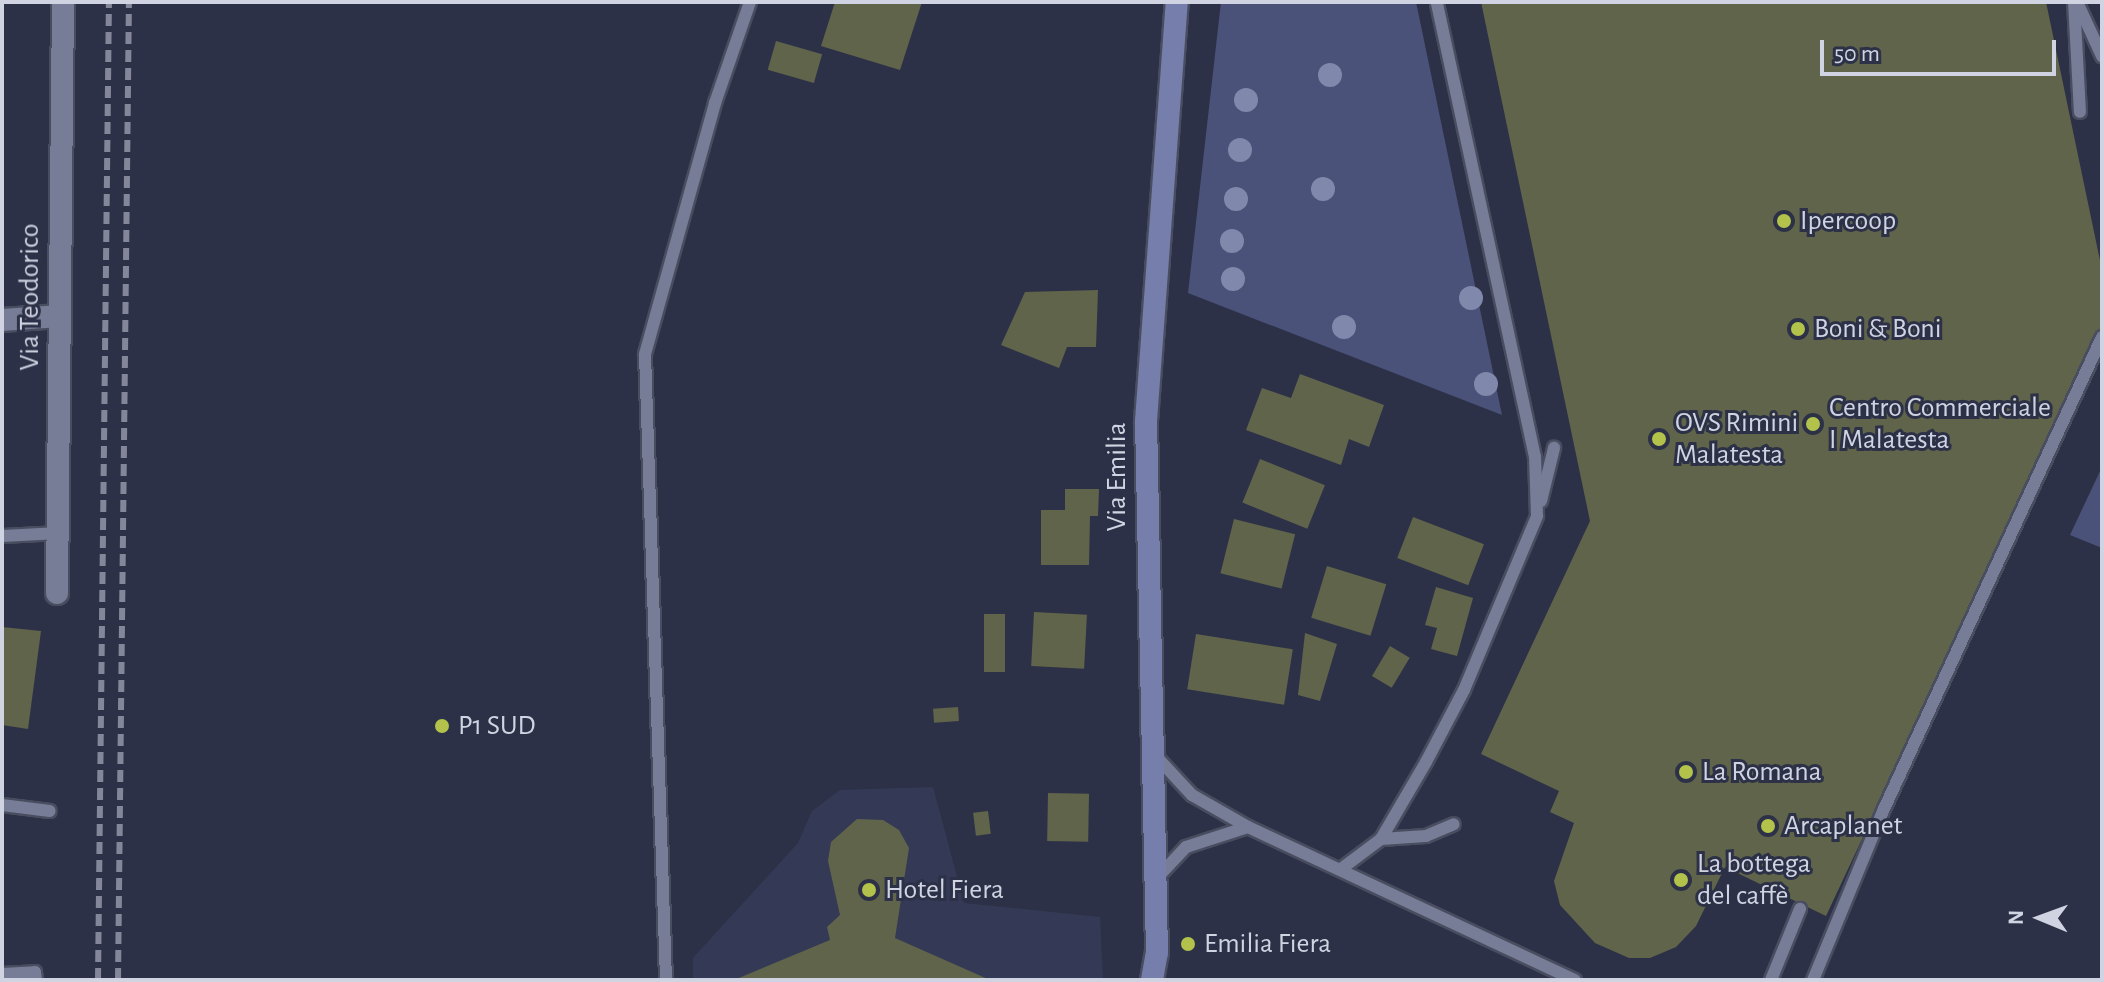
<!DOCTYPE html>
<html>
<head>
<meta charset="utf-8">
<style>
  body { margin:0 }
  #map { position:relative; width:2104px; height:982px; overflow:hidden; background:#2d3147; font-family:"Alegreya Sans",sans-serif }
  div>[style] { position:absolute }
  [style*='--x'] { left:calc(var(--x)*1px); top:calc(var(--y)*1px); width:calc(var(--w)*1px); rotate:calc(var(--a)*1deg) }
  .built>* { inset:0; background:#343a56 }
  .green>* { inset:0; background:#4a5279 }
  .building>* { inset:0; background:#60644a; transform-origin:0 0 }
  .roads { filter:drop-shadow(2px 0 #494d60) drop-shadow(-2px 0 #494d60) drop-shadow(0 2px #494d60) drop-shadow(0 -2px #494d60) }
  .service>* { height:12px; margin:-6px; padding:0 6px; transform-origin:6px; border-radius:6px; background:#777d96 }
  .minor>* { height:22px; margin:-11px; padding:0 11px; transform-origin:11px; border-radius:11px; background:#777d96 }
  .secondary>* { height:22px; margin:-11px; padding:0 11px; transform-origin:11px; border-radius:11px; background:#767eac }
  .rail>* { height:6px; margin-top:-3px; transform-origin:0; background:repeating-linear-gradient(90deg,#838799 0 12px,transparent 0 18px) }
  .trees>* { width:24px; height:24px; margin:-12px; border-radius:50%; background:#8088ac }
  .dots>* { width:22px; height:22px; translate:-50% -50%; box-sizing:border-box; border:4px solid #2d3147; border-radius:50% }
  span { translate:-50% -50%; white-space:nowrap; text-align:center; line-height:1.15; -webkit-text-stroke:6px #2d3147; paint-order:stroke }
  .poi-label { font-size:28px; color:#d0d4e2 }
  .left { translate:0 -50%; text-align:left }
  .street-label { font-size:28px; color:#d0d4e2 }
  .frame { position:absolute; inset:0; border:4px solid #d0d4e2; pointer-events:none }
  .north { position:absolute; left:2000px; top:878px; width:80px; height:80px; -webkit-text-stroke:6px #2d3147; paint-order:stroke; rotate:271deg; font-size:22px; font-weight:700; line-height:32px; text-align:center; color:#d0d4e2 }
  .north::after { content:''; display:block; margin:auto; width:28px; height:36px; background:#d0d4e2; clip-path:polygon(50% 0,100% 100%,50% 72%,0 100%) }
  .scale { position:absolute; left:1820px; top:40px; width:236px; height:36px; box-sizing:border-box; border:4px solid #d0d4e2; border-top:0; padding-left:10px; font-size:24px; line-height:28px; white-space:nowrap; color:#d0d4e2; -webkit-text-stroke:6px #2d3147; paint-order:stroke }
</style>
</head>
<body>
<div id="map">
  <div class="built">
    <div style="clip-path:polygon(933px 787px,964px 903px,1100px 917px,1103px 980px,693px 980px,693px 958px,798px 843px,812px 811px,840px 790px)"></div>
  </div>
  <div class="green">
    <div style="clip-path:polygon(1221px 2px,1416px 2px,1502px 415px,1188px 293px)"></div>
    <div style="clip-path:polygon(2102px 467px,2102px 548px,2070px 535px)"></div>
  </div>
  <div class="building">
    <div style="clip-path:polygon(835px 2px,922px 2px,900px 70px,821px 46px)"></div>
    <div style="clip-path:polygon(1481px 2px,2046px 2px,2102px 270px,2102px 327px,1826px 916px,1725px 867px,1696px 926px,1676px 947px,1650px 958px,1629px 958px,1595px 943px,1560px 905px,1554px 881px,1574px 823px,1550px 812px,1559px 791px,1481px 754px,1590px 521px)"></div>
    <div style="left:776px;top:41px;width:48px;height:30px;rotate:16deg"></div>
    <div style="clip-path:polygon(1098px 290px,1096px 347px,1067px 347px,1059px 368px,1001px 345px,1025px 292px)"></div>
    <div style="clip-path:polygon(1300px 374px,1384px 405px,1369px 447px,1349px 439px,1341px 465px,1246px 430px,1262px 388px,1291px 398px)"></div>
    <div style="left:1260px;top:459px;width:70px;height:47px;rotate:22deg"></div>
    <div style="clip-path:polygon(1065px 489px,1099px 489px,1098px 516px,1090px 516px,1089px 565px,1041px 565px,1041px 510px,1065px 510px)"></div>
    <div style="left:1413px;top:517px;width:76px;height:44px;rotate:21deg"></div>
    <div style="left:1234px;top:519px;width:63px;height:56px;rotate:14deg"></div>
    <div style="left:1327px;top:566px;width:62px;height:54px;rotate:17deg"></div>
    <div style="clip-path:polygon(1436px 587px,1473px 598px,1457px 656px,1431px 649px,1437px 628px,1425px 625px)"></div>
    <div style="left:1034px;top:612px;width:53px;height:54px;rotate:3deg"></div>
    <div style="left:984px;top:614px;width:21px;height:58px"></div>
    <div style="clip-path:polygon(2px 627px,41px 631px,28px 729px,2px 725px)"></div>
    <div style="clip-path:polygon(1305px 633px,1337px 644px,1320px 701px,1298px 695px)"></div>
    <div style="left:1196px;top:634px;width:98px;height:56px;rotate:9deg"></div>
    <div style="left:1390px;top:646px;width:23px;height:35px;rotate:31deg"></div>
    <div style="left:958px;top:707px;width:14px;height:25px;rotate:86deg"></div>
    <div style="left:1048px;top:793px;width:41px;height:48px;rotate:1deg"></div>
    <div style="left:988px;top:811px;width:23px;height:15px;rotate:83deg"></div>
    <div style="clip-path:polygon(857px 819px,883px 820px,899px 830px,909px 848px,895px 938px,990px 980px,734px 980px,830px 940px,827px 927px,840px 915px,828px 861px,831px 842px)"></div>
  </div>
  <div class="roads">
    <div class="service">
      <div style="--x:2074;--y:2;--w:110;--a:86.9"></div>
      <div style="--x:2077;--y:2;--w:60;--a:65.2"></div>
      <div style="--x:1541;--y:501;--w:55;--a:-76.2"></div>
      <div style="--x:2;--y:536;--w:56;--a:-3.1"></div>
      <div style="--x:1154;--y:754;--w:56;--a:47.2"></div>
      <div style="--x:1192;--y:795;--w:64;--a:29.7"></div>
      <div style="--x:1248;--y:827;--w:361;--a:25.1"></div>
      <div style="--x:2;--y:805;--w:48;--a:7.1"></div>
      <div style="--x:1381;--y:839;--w:45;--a:-3.8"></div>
      <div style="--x:1426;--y:836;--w:30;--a:-23"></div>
      <div style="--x:1341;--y:869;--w:50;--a:-36.9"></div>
      <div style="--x:1381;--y:839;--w:89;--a:-59.7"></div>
      <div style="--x:1426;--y:762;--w:81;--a:-62.2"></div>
      <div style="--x:1464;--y:690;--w:189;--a:-67.2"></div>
      <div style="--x:1537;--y:516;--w:59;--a:-91.9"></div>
      <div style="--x:1535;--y:457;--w:465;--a:-102.2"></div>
      <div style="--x:1156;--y:879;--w:44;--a:-46.8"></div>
      <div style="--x:1186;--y:847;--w:65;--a:-17.9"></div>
      <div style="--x:2;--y:974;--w:33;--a:-3"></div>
      <div style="--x:35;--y:972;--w:8;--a:83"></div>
      <div style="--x:666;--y:980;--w:626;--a:-91.92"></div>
      <div style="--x:645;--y:354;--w:261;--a:-74.4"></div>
      <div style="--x:715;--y:103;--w:107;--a:-70.9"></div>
      <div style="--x:1771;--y:980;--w:77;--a:-67.8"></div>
      <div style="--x:1813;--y:980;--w:183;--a:-67.5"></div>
      <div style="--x:1883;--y:811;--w:522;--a:-65.2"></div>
    </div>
    <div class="minor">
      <div style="--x:2;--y:320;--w:58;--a:-3.9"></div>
      <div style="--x:57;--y:593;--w:591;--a:-89.42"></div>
    </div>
    <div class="secondary">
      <div style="--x:1152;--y:980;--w:27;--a:-80"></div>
      <div style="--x:1157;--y:953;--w:532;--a:-91.18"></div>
      <div style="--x:1146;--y:421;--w:420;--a:-85.8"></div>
    </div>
  </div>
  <div class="rail">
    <div style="--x:98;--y:980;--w:978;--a:-89.36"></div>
    <div style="--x:118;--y:980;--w:978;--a:-89.36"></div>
  </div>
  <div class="trees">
    <div style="left:1330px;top:75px"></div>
    <div style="left:1246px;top:100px"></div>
    <div style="left:1240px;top:150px"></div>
    <div style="left:1323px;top:189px"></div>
    <div style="left:1236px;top:199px"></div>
    <div style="left:1232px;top:241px"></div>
    <div style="left:1233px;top:279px"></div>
    <div style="left:1471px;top:298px"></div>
    <div style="left:1344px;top:327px"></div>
    <div style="left:1486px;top:384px"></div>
  </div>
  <div class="dots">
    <div style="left:1784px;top:221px;background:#b3c24b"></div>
    <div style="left:1798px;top:329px;background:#b3c24b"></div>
    <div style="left:1813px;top:424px;background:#b3c24b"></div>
    <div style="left:1659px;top:439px;background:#b3c24b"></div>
    <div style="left:442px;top:726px;background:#b3c24b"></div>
    <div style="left:1686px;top:772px;background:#b3c24b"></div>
    <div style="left:1768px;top:826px;background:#b3c24b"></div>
    <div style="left:1681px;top:880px;background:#b3c24b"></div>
    <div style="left:869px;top:890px;background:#b3c24b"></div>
    <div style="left:1188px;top:944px;background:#b3c24b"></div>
  </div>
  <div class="poi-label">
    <span class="left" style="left:1800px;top:221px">Ipercoop</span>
    <span class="left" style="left:1814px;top:329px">Boni &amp; Boni</span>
    <span class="left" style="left:1829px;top:424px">Centro Commerciale<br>I Malatesta</span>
    <span class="left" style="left:1675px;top:439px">OVS Rimini<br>Malatesta</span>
    <span class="left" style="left:458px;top:726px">P1 SUD</span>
    <span class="left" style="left:1702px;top:772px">La Romana</span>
    <span class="left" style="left:1784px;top:826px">Arcaplanet</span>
    <span class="left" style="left:1697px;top:880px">La bottega<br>del caffè</span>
    <span class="left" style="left:885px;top:890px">Hotel Fiera</span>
    <span class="left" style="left:1204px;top:944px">Emilia Fiera</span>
  </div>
  <div class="street-label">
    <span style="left:30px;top:297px;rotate:-90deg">Via Teodorico</span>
    <span style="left:1117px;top:477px;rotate:-90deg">Via Emilia</span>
  </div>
  <div class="frame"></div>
  <div class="north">N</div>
  <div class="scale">50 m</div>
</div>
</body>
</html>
